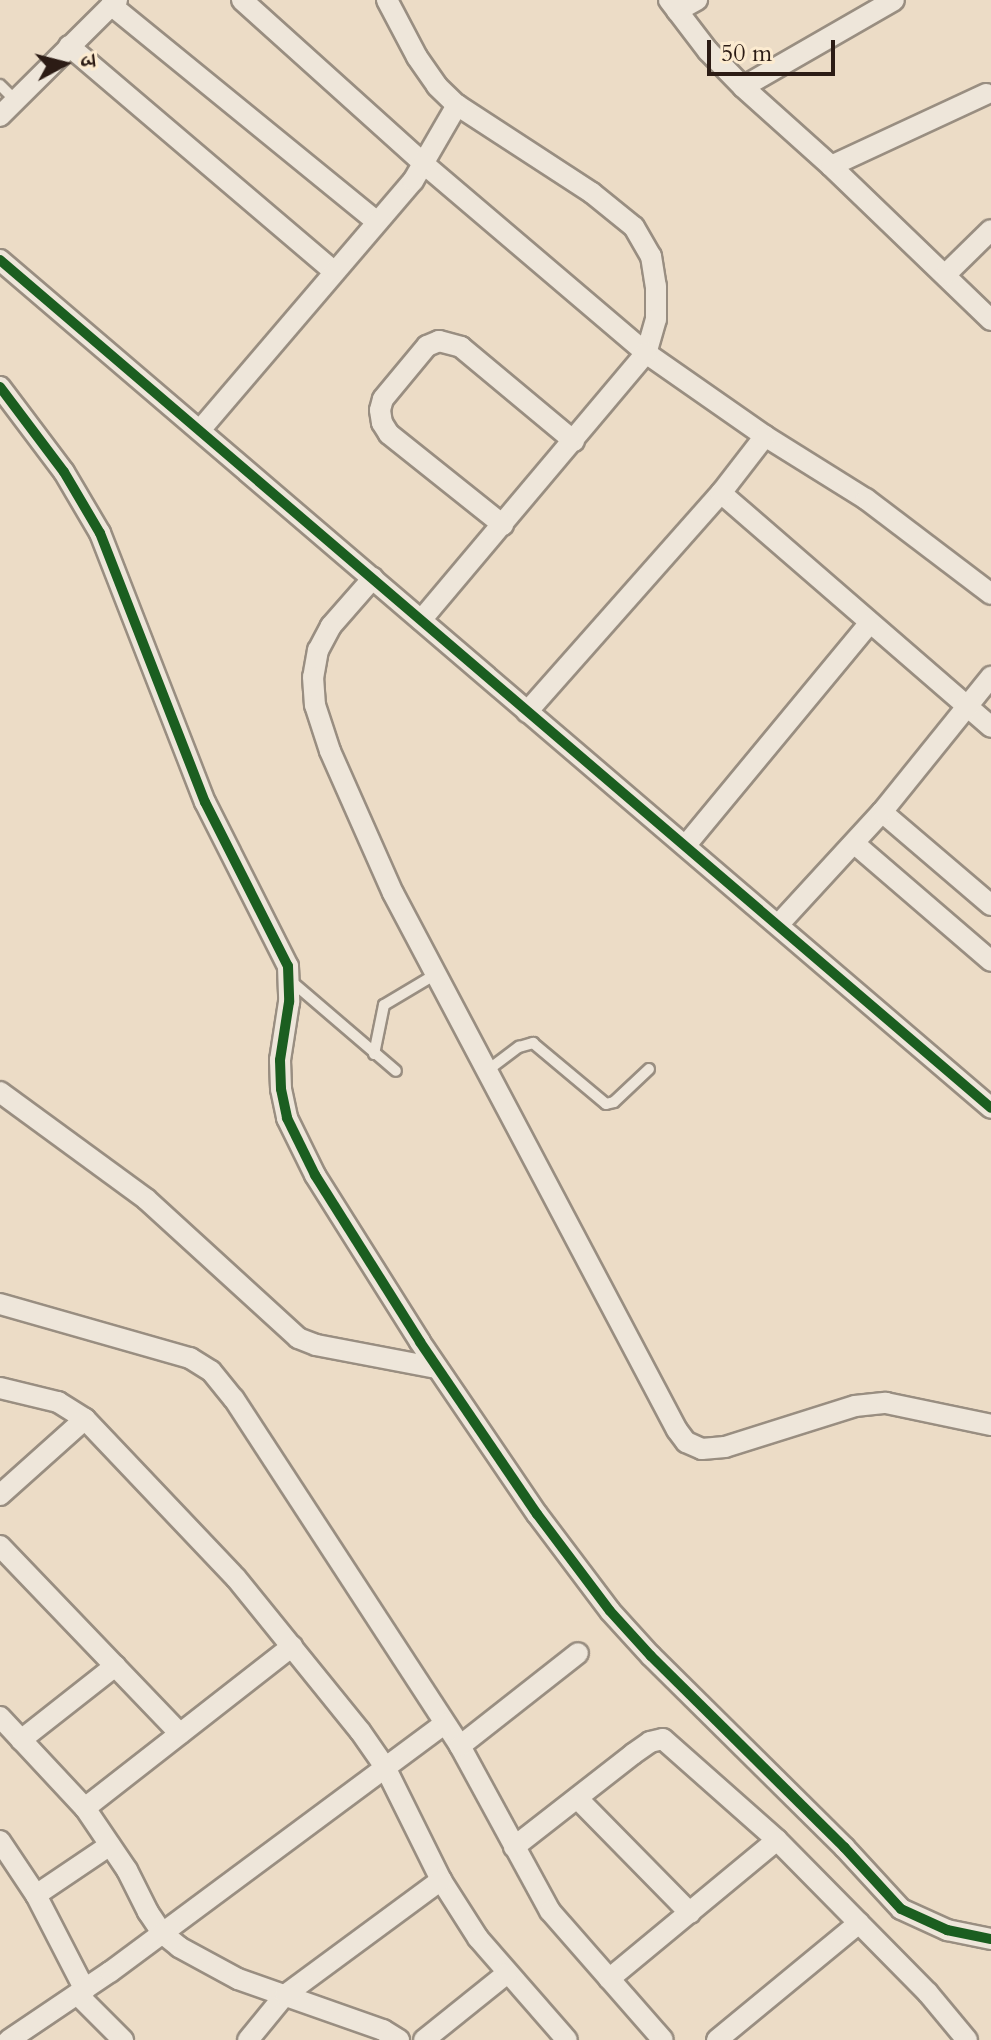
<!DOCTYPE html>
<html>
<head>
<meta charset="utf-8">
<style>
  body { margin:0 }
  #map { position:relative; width:991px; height:2040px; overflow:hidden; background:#ecdcc6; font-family:Cardo,"Noto Serif Devanagari",serif }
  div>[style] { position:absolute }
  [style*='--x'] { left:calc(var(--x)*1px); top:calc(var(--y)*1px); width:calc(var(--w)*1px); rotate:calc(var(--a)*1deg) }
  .roads { filter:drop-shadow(2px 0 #998e81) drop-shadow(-2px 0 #998e81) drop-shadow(0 2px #998e81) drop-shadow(0 -2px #998e81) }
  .lane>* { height:10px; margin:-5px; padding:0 5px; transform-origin:5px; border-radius:5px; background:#eee6da }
  .street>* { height:20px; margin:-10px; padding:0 10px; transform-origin:10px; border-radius:10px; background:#eee6da }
  .cycleway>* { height:10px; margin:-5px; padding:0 5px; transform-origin:5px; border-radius:5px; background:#1b5e20 }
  span { translate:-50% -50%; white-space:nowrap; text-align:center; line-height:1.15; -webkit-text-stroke:8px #fcebd0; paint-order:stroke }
  .north { position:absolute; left:24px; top:24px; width:80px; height:80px; -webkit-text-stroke:6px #fcebd0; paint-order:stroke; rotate:83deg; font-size:22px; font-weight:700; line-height:32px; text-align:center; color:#2c1c15 }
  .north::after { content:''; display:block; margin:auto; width:28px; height:36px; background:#2c1c15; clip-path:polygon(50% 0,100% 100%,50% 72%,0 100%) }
  .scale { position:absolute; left:707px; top:40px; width:128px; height:36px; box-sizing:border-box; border:4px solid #2c1c15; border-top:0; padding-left:10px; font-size:24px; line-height:28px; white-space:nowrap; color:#2c1c15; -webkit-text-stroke:6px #fcebd0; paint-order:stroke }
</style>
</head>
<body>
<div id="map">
  <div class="roads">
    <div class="lane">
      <div style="--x:0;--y:85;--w:21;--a:45"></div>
      <div style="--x:291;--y:981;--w:138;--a:40.6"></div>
      <div style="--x:374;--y:1054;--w:50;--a:-78.5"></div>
      <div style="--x:384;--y:1005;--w:61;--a:-30.8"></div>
      <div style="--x:488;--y:1070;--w:39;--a:-37"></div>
      <div style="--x:519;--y:1047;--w:15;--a:-16"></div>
      <div style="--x:533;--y:1043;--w:95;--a:39.9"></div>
      <div style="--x:606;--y:1104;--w:8;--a:-14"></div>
      <div style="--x:614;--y:1102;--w:48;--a:-43.3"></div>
    </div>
    <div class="street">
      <div style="--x:242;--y:0;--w:245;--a:42"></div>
      <div style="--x:424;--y:164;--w:292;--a:40.4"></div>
      <div style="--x:646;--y:353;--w:145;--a:34.9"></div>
      <div style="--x:765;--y:436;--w:119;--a:32"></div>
      <div style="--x:866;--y:499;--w:157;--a:37.2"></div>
      <div style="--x:387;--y:0;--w:64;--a:62.2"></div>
      <div style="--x:417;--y:57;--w:35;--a:55"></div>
      <div style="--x:437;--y:86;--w:28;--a:44"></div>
      <div style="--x:457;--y:105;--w:161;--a:33.1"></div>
      <div style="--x:592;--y:193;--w:54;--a:39"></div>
      <div style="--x:634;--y:227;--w:34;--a:60"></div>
      <div style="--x:651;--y:256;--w:30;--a:81"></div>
      <div style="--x:656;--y:286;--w:33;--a:90"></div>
      <div style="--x:656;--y:319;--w:35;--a:106"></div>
      <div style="--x:646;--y:353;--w:349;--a:130.1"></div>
      <div style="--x:669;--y:0;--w:64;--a:52.6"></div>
      <div style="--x:708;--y:51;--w:50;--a:45.8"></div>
      <div style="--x:743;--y:87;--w:118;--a:41.9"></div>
      <div style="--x:831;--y:166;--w:222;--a:43.9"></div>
      <div style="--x:111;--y:5;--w:343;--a:39.2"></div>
      <div style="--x:677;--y:11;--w:23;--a:-29"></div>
      <div style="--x:69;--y:46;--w:347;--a:40.4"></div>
      <div style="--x:743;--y:87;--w:174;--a:-29.9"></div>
      <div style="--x:0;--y:116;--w:165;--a:-44.8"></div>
      <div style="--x:831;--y:166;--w:171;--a:-24.9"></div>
      <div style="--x:0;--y:260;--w:1304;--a:40.55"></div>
      <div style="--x:945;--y:275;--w:64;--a:-44.4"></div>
      <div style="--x:0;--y:387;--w:106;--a:53"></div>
      <div style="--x:64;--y:472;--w:71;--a:59.5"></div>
      <div style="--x:100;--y:533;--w:289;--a:68.7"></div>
      <div style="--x:205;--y:802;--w:184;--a:63.2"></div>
      <div style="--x:288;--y:966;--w:36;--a:88"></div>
      <div style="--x:289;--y:1002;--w:59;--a:98.8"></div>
      <div style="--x:280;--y:1060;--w:29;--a:88"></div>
      <div style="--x:281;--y:1089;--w:30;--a:78"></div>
      <div style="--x:287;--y:1118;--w:64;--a:63.8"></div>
      <div style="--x:315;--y:1175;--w:197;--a:57.8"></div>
      <div style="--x:420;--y:1342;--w:208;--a:55.8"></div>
      <div style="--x:537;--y:1514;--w:121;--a:53"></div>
      <div style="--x:610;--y:1611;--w:61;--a:47.7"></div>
      <div style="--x:651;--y:1656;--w:272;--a:44.7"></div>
      <div style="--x:844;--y:1847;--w:84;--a:47.4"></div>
      <div style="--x:901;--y:1909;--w:51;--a:24.5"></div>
      <div style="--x:947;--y:1930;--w:45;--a:11.6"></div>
      <div style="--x:201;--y:429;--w:326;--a:-49.5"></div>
      <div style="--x:413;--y:181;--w:88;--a:-59.9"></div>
      <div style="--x:721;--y:493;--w:357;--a:40.9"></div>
      <div style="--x:503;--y:525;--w:146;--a:-141.4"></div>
      <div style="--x:389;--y:434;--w:13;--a:-122"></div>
      <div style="--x:382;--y:423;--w:13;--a:-99"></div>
      <div style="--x:380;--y:410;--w:11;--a:-75"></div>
      <div style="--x:383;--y:399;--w:69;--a:-50.3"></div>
      <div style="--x:427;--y:346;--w:13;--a:-23"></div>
      <div style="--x:439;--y:341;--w:23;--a:15"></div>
      <div style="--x:461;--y:347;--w:147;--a:39.8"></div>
      <div style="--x:373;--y:578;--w:64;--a:131.2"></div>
      <div style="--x:331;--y:626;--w:27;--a:118"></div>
      <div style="--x:318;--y:650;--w:27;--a:100"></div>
      <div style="--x:313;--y:677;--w:28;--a:86"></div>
      <div style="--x:315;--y:705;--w:48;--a:71.9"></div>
      <div style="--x:330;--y:751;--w:155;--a:66.1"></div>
      <div style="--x:393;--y:893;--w:607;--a:62.13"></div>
      <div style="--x:677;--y:1430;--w:15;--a:53"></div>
      <div style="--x:686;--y:1442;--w:17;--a:24"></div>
      <div style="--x:702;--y:1449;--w:23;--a:-5"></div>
      <div style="--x:725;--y:1447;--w:136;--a:-17.5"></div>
      <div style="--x:855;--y:1406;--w:31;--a:-6"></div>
      <div style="--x:886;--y:1403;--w:107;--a:11.8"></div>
      <div style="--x:527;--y:712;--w:293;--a:-48.5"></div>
      <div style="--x:721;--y:493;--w:72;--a:-52.3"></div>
      <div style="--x:882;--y:812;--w:143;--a:40.5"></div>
      <div style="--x:855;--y:844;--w:179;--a:40.7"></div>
      <div style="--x:686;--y:845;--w:287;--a:-50.4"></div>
      <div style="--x:778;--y:925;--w:154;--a:-47.4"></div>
      <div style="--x:882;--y:812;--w:174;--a:-51.1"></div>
      <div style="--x:0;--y:1092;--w:181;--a:36.2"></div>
      <div style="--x:146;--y:1199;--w:206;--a:42.4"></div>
      <div style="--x:298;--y:1338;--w:19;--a:21"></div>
      <div style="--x:316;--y:1345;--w:123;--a:10.8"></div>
      <div style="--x:0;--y:1304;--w:198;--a:15.9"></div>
      <div style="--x:190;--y:1358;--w:25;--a:32"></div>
      <div style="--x:211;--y:1371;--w:36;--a:51"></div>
      <div style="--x:234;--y:1399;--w:414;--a:56.9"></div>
      <div style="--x:460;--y:1746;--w:188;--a:61.4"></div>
      <div style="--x:550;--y:1911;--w:171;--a:48.8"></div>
      <div style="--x:0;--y:1388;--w:60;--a:13.6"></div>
      <div style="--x:58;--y:1402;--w:32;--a:32"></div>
      <div style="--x:85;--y:1419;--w:219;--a:46.5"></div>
      <div style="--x:236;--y:1578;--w:197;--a:51"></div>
      <div style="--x:360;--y:1731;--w:44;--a:55.2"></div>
      <div style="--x:385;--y:1767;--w:126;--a:63.6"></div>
      <div style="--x:441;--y:1880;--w:69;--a:57.5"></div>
      <div style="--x:478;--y:1938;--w:135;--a:48.9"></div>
      <div style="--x:0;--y:1495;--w:114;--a:-41.8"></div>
      <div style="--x:0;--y:1546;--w:260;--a:46.2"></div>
      <div style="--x:0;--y:1717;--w:125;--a:47"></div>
      <div style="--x:85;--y:1808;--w:75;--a:55.9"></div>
      <div style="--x:127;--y:1870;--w:47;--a:63.4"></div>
      <div style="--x:148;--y:1912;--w:25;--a:56"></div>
      <div style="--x:162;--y:1933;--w:22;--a:39"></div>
      <div style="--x:179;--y:1947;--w:67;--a:28.5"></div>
      <div style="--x:238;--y:1979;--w:154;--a:19.4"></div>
      <div style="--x:383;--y:2030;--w:19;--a:32"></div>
      <div style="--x:21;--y:1740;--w:120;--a:-38.2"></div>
      <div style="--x:460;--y:1746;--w:150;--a:-38.2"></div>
      <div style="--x:578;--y:1799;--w:160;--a:45.5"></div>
      <div style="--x:85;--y:1808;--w:263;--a:-38"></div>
      <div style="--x:0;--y:1841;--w:65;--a:56.3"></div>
      <div style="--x:36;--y:1895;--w:107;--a:62.7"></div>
      <div style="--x:514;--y:1847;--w:151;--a:-38"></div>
      <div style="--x:633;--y:1754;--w:21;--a:-35"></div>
      <div style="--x:650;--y:1742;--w:13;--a:-13"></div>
      <div style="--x:663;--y:1739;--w:152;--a:41.5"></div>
      <div style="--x:777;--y:1840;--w:215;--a:45.4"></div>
      <div style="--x:928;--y:1993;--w:61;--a:50.3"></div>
      <div style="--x:36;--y:1895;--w:89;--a:-34"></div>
      <div style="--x:609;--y:1979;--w:218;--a:-39.6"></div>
      <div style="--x:78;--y:1995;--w:64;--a:45"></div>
      <div style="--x:9;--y:2040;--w:122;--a:-34"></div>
      <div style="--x:110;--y:1972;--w:417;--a:-36.6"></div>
      <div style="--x:248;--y:2040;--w:58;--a:-50.6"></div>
      <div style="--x:285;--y:1995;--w:194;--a:-36.4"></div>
      <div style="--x:424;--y:2040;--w:105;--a:-38.8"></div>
      <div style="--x:717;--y:2040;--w:184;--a:-39.5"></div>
    </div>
  </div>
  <div class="cycleway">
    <div style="--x:0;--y:260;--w:1304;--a:40.55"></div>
    <div style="--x:0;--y:387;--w:106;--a:53"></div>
    <div style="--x:64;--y:472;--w:71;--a:59.5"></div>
    <div style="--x:100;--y:533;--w:289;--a:68.7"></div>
    <div style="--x:205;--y:802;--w:184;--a:63.2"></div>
    <div style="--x:288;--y:966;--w:36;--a:88"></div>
    <div style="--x:289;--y:1002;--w:59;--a:98.8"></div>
    <div style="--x:280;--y:1060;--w:29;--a:88"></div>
    <div style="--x:281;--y:1089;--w:30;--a:78"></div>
    <div style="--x:287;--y:1118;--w:64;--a:63.8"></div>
    <div style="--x:315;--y:1175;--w:197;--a:57.8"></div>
    <div style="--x:420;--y:1342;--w:208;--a:55.8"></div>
    <div style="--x:537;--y:1514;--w:121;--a:53"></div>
    <div style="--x:610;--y:1611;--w:61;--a:47.7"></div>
    <div style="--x:651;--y:1656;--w:272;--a:44.7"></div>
    <div style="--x:844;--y:1847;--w:84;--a:47.4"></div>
    <div style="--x:901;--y:1909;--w:51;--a:24.5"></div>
    <div style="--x:947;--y:1930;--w:45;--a:11.6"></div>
  </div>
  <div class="north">उ</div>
  <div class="scale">50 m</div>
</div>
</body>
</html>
